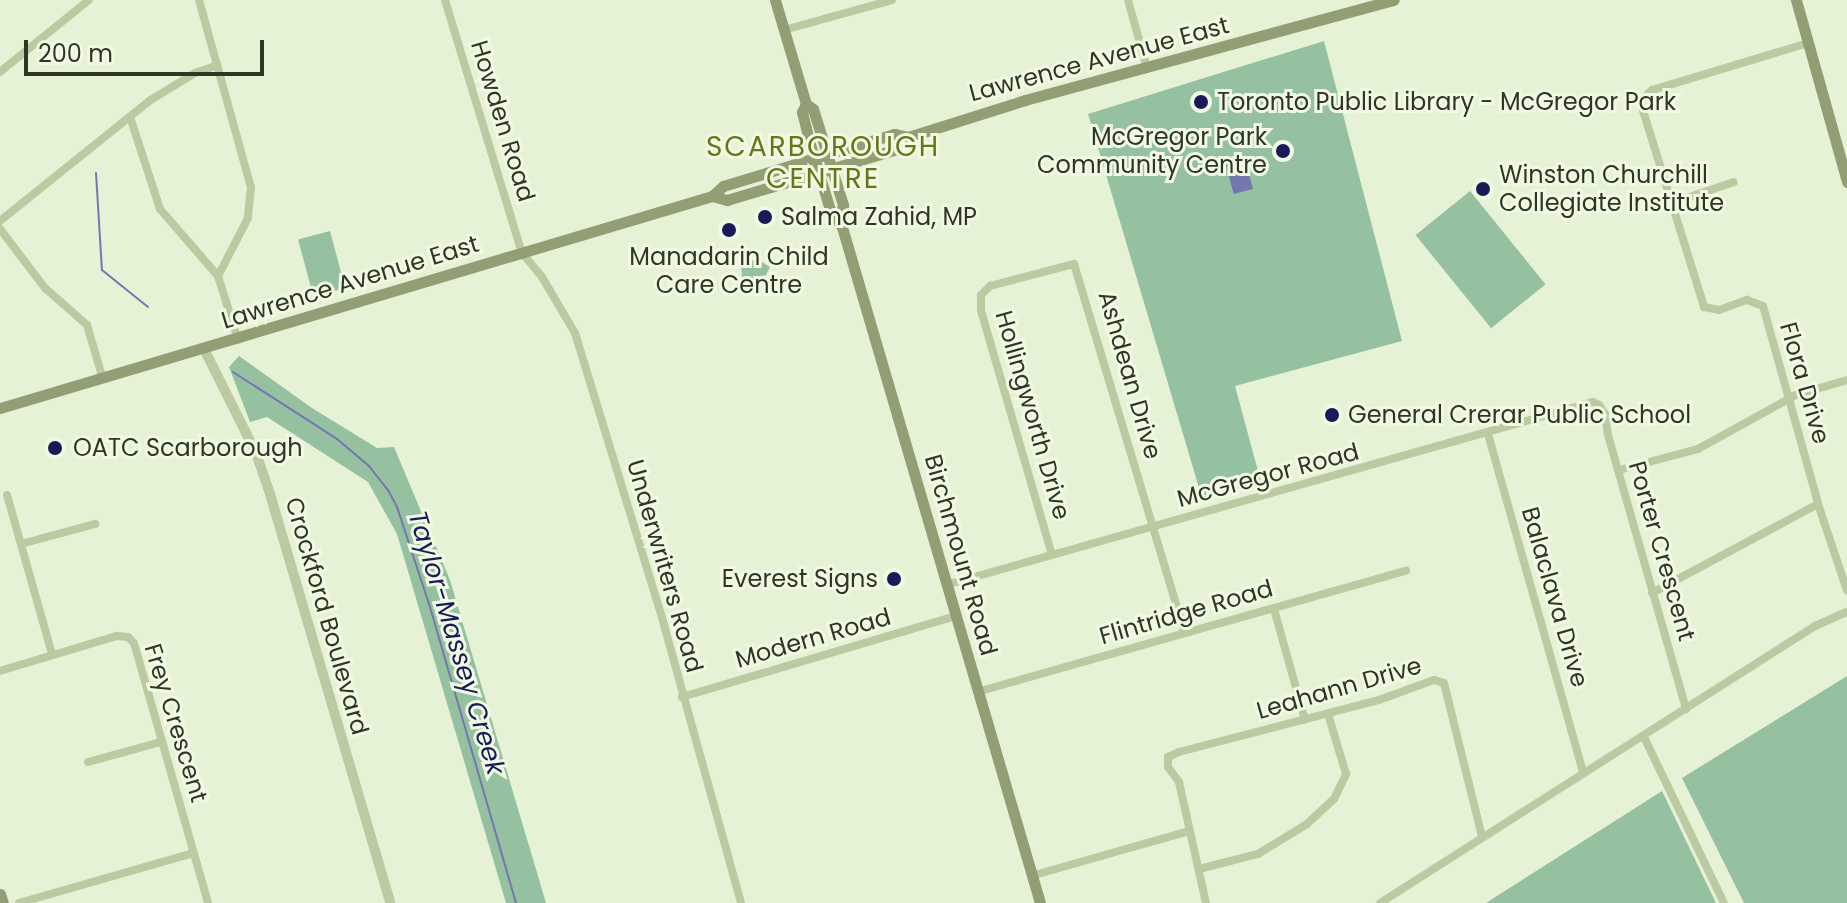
<!DOCTYPE html>
<html>
<head>
<meta charset="utf-8">
<style>
  body { margin:0 }
  #map { position:relative; width:1847px; height:903px; overflow:hidden; background:#e6f2d6; font-family:Poppins,sans-serif }
  div>[style] { position:absolute }
  [style*='--x'] { left:calc(var(--x)*1px); top:calc(var(--y)*1px); width:calc(var(--w)*1px); rotate:calc(var(--a)*1deg) }
  .green>* { inset:0; background:#96c1a0; transform-origin:0 0 }
  .water>* { inset:0; background:#7477b0; transform-origin:0 0 }
  .stream>* { height:2px; margin:-1px; padding:0 1px; transform-origin:1px; border-radius:1px; background:#7477b0 }
  .minor>* { height:8px; margin:-4px; padding:0 4px; transform-origin:4px; border-radius:4px; background:#bccaa2 }
  .tertiary>* { height:10px; margin:-5px; padding:0 5px; transform-origin:5px; border-radius:5px; background:#bccaa2 }
  .secondary>* { height:11px; margin:-5.5px; padding:0 5.5px; transform-origin:5.5px; border-radius:5.5px; background:#939e74 }
  .dots>* { width:22px; height:22px; translate:-50% -50%; box-sizing:border-box; border:4px solid #f0fae3; border-radius:50% }
  span { translate:-50% -50%; white-space:nowrap; text-align:center; line-height:1.15; -webkit-text-stroke:6px #f0fae3; paint-order:stroke }
  .street-label { font-size:24px; color:#313525 }
  .poi-label { font-size:24px; color:#313525 }
  .left { translate:0 -50%; text-align:left }
  .right { translate:-100% -50%; text-align:right }
  .water-label { font-size:26px; color:#191b58; font-style:italic }
  .quarter-label { font-size:28px; color:#697519; letter-spacing:2px }
  .scale { position:absolute; left:24px; top:40px; width:240px; height:36px; box-sizing:border-box; border:4px solid #313525; border-top:0; padding-left:10px; font-size:24px; line-height:28px; white-space:nowrap; color:#313525; -webkit-text-stroke:6px #f0fae3; paint-order:stroke }
</style>
</head>
<body>
<div id="map">
  <div class="green">
    <div style="clip-path:polygon(1324px 41px,1402px 341px,1235px 386px,1261px 482px,1202px 498px,1088px 114px)"></div>
    <div style="left:1470px;top:191px;width:120px;height:70px;rotate:51deg"></div>
    <div style="left:330px;top:231px;width:59px;height:33px;rotate:75deg"></div>
    <div style="clip-path:polygon(757px 259px,770px 267px,766px 275px,746px 280px,742px 278px,741px 264px)"></div>
    <div style="clip-path:polygon(239px 356px,312px 408px,377px 448px,394px 447px,450px 580px,546px 903px,506px 903px,397px 534px,368px 482px,267px 417px,250px 422px,229px 367px)"></div>
    <div style="clip-path:polygon(1847px 676px,1847px 903px,1744px 903px,1682px 778px)"></div>
    <div style="clip-path:polygon(1662px 791px,1716px 903px,1486px 903px)"></div>
  </div>
  <div class="water">
    <div style="left:1245px;top:159px;width:31px;height:20px;rotate:75deg"></div>
  </div>
  <div class="stream">
    <div style="--x:96;--y:173;--w:97;--a:86.5"></div>
    <div style="--x:102;--y:270;--w:59;--a:38.8"></div>
    <div style="--x:233;--y:372;--w:124;--a:32.8"></div>
    <div style="--x:337;--y:439;--w:42;--a:40.2"></div>
    <div style="--x:369;--y:466;--w:31;--a:52"></div>
    <div style="--x:388;--y:490;--w:19;--a:62"></div>
    <div style="--x:397;--y:507;--w:105;--a:71.7"></div>
    <div style="--x:430;--y:607;--w:308;--a:73.8"></div>
  </div>
  <div class="minor">
    <div style="--x:199;--y:0;--w:194;--a:74.5"></div>
    <div style="--x:251;--y:187;--w:31;--a:96"></div>
    <div style="--x:248;--y:218;--w:65;--a:117.3"></div>
    <div style="--x:445;--y:0;--w:264;--a:73.1"></div>
    <div style="--x:522;--y:253;--w:31;--a:50"></div>
    <div style="--x:542;--y:277;--w:65;--a:59.5"></div>
    <div style="--x:575;--y:333;--w:305;--a:73"></div>
    <div style="--x:664;--y:625;--w:288;--a:74.5"></div>
    <div style="--x:1128;--y:0;--w:71;--a:74.4"></div>
    <div style="--x:784;--y:30;--w:112;--a:-15.5"></div>
    <div style="--x:1808;--y:43;--w:163;--a:163.2"></div>
    <div style="--x:1652;--y:90;--w:16;--a:137"></div>
    <div style="--x:1640;--y:101;--w:216;--a:72.7"></div>
    <div style="--x:1704;--y:307;--w:15;--a:11"></div>
    <div style="--x:1719;--y:310;--w:30;--a:-20"></div>
    <div style="--x:1747;--y:300;--w:17;--a:21"></div>
    <div style="--x:1763;--y:306;--w:209;--a:74.4"></div>
    <div style="--x:1819;--y:507;--w:88;--a:71.4"></div>
    <div style="--x:0;--y:72;--w:114;--a:-39"></div>
    <div style="--x:130;--y:117;--w:97;--a:71.9"></div>
    <div style="--x:160;--y:209;--w:89;--a:49.1"></div>
    <div style="--x:218;--y:276;--w:67;--a:72.6"></div>
    <div style="--x:1672;--y:203;--w:65;--a:-18.7"></div>
    <div style="--x:0;--y:221;--w:191;--a:-38.8"></div>
    <div style="--x:149;--y:101;--w:54;--a:-31.3"></div>
    <div style="--x:195;--y:73;--w:24;--a:-19"></div>
    <div style="--x:0;--y:229;--w:74;--a:52.7"></div>
    <div style="--x:45;--y:288;--w:56;--a:41.4"></div>
    <div style="--x:87;--y:325;--w:53;--a:73.6"></div>
    <div style="--x:1488;--y:434;--w:351;--a:74.3"></div>
    <div style="--x:1619;--y:470;--w:82;--a:-14.9"></div>
    <div style="--x:1698;--y:449;--w:112;--a:-28.9"></div>
    <div style="--x:1796;--y:395;--w:53;--a:-16.4"></div>
    <div style="--x:7;--y:495;--w:165;--a:74.2"></div>
    <div style="--x:21;--y:544;--w:77;--a:-15.1"></div>
    <div style="--x:1052;--y:555;--w:255;--a:-106.2"></div>
    <div style="--x:981;--y:310;--w:15;--a:-90"></div>
    <div style="--x:981;--y:295;--w:13;--a:-45"></div>
    <div style="--x:990;--y:286;--w:87;--a:-14.7"></div>
    <div style="--x:1074;--y:264;--w:385;--a:73.3"></div>
    <div style="--x:946;--y:585;--w:672;--a:-15.79"></div>
    <div style="--x:1593;--y:402;--w:7;--a:27"></div>
    <div style="--x:1599;--y:405;--w:11;--a:56"></div>
    <div style="--x:1605;--y:414;--w:21;--a:82"></div>
    <div style="--x:1608;--y:435;--w:285;--a:74.1"></div>
    <div style="--x:1652;--y:593;--w:188;--a:-28.2"></div>
    <div style="--x:1274;--y:609;--w:115;--a:74.4"></div>
    <div style="--x:0;--y:671;--w:122;--a:-16.7"></div>
    <div style="--x:117;--y:636;--w:11;--a:5"></div>
    <div style="--x:128;--y:637;--w:8;--a:45"></div>
    <div style="--x:134;--y:643;--w:270;--a:74.1"></div>
    <div style="--x:977;--y:692;--w:446;--a:-15.8"></div>
    <div style="--x:682;--y:697;--w:285;--a:-16.5"></div>
    <div style="--x:1644;--y:737;--w:184;--a:64.3"></div>
    <div style="--x:88;--y:762;--w:76;--a:-15.3"></div>
    <div style="--x:1199;--y:869;--w:61;--a:-14.3"></div>
    <div style="--x:1258;--y:854;--w:57;--a:-31.5"></div>
    <div style="--x:1307;--y:824;--w:37;--a:-43"></div>
    <div style="--x:1334;--y:799;--w:28;--a:-64"></div>
    <div style="--x:1346;--y:774;--w:63;--a:-106.7"></div>
    <div style="--x:1031;--y:876;--w:164;--a:-15.9"></div>
    <div style="--x:19;--y:903;--w:181;--a:-16"></div>
    <div style="--x:1206;--y:903;--w:124;--a:-102.6"></div>
    <div style="--x:1179;--y:782;--w:19;--a:-126"></div>
    <div style="--x:1168;--y:767;--w:10;--a:-90"></div>
    <div style="--x:1168;--y:757;--w:12;--a:-24"></div>
    <div style="--x:1179;--y:752;--w:207;--a:-14.6"></div>
    <div style="--x:1379;--y:700;--w:59;--a:-20"></div>
    <div style="--x:1434;--y:680;--w:10;--a:17"></div>
    <div style="--x:1444;--y:683;--w:159;--a:76.1"></div>
    <div style="--x:1380;--y:903;--w:516;--a:-32.49"></div>
    <div style="--x:1815;--y:626;--w:35;--a:-24"></div>
  </div>
  <div class="tertiary">
    <div style="--x:204;--y:349;--w:116;--a:63.4"></div>
    <div style="--x:256;--y:453;--w:43;--a:71.1"></div>
    <div style="--x:270;--y:494;--w:426;--a:73.6"></div>
  </div>
  <div class="secondary">
    <div style="--x:775;--y:0;--w:109;--a:73.4"></div>
    <div style="--x:806;--y:104;--w:9;--a:36"></div>
    <div style="--x:813;--y:109;--w:101;--a:72.6"></div>
    <div style="--x:843;--y:205;--w:15;--a:106"></div>
    <div style="--x:1796;--y:0;--w:189;--a:74.3"></div>
    <div style="--x:806;--y:104;--w:9;--a:117"></div>
    <div style="--x:802;--y:112;--w:33;--a:76"></div>
    <div style="--x:810;--y:144;--w:69;--a:73.1"></div>
    <div style="--x:830;--y:210;--w:21;--a:55"></div>
    <div style="--x:842;--y:227;--w:704;--a:73.67"></div>
    <div style="--x:712;--y:196;--w:16;--a:15"></div>
    <div style="--x:727;--y:200;--w:177;--a:-16.7"></div>
    <div style="--x:897;--y:149;--w:16;--a:-47"></div>
    <div style="--x:908;--y:137;--w:123;--a:-17.5"></div>
    <div style="--x:1025;--y:100;--w:382;--a:-15.2"></div>
    <div style="--x:0;--y:408;--w:743;--a:-16.58"></div>
    <div style="--x:712;--y:196;--w:15;--a:-42"></div>
    <div style="--x:723;--y:186;--w:179;--a:-16.9"></div>
    <div style="--x:894;--y:134;--w:14;--a:12"></div>
    <div style="--x:0;--y:894;--w:9;--a:72"></div>
  </div>
  <div class="dots">
    <div style="left:1201px;top:102px;background:#191b58"></div>
    <div style="left:1283px;top:151px;background:#191b58"></div>
    <div style="left:1483px;top:189px;background:#191b58"></div>
    <div style="left:765px;top:217px;background:#191b58"></div>
    <div style="left:729px;top:230px;background:#191b58"></div>
    <div style="left:1332px;top:415px;background:#191b58"></div>
    <div style="left:55px;top:448px;background:#191b58"></div>
    <div style="left:894px;top:579px;background:#191b58"></div>
  </div>
  <div class="street-label">
    <span style="left:1099px;top:59px;rotate:-15deg">Lawrence Avenue East</span>
    <span style="left:503px;top:121px;rotate:73deg">Howden Road</span>
    <span style="left:350px;top:282px;rotate:-17deg">Lawrence Avenue East</span>
    <span style="left:1130px;top:375px;rotate:74deg">Ashdean Drive</span>
    <span style="left:1805px;top:383px;rotate:74deg">Flora Drive</span>
    <span style="left:1033px;top:415px;rotate:74deg">Hollingworth Drive</span>
    <span style="left:1268px;top:475px;rotate:-15deg">McGregor Road</span>
    <span style="left:1662px;top:551px;rotate:74deg">Porter Crescent</span>
    <span style="left:961px;top:555px;rotate:74deg">Birchmount Road</span>
    <span style="left:665px;top:566px;rotate:74deg">Underwriters Road</span>
    <span style="left:1555px;top:597px;rotate:74deg">Balaclava Drive</span>
    <span style="left:1186px;top:612px;rotate:-16deg">Flintridge Road</span>
    <span style="left:327px;top:616px;rotate:74deg">Crockford Boulevard</span>
    <span style="left:813px;top:638px;rotate:-16deg">Modern Road</span>
    <span style="left:1339px;top:688px;rotate:-16deg">Leahann Drive</span>
    <span style="left:176px;top:723px;rotate:73deg">Frey Crescent</span>
  </div>
  <div class="poi-label">
    <span class="left" style="left:1217px;top:102px">Toronto Public Library - McGregor Park</span>
    <span class="right" style="left:1267px;top:151px">McGregor Park<br>Community Centre</span>
    <span class="left" style="left:1499px;top:189px">Winston Churchill<br>Collegiate Institute</span>
    <span class="left" style="left:781px;top:217px">Salma Zahid, MP</span>
    <span style="left:729px;top:271px">Manadarin Child<br>Care Centre</span>
    <span class="left" style="left:1348px;top:415px">General Crerar Public School</span>
    <span class="left" style="left:73px;top:448px">OATC Scarborough</span>
    <span class="right" style="left:878px;top:579px">Everest Signs</span>
  </div>
  <div class="water-label">
    <span style="left:456px;top:643px;rotate:73deg">Taylor-Massey Creek</span>
  </div>
  <div class="quarter-label">
    <span style="left:823px;top:163px">SCARBOROUGH<br>CENTRE</span>
  </div>
  <div class="scale">200 m</div>
</div>
</body>
</html>
